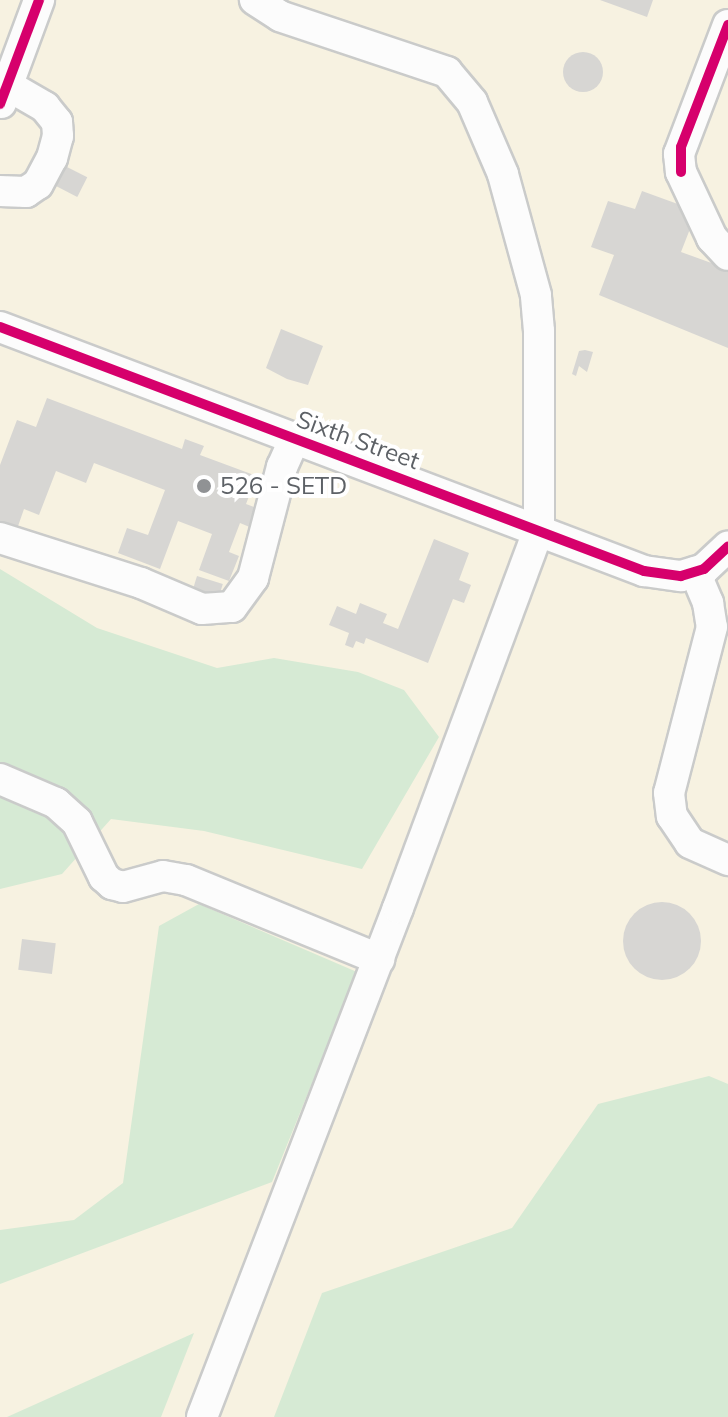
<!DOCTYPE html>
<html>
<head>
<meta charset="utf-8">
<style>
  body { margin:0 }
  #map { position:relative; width:728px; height:1417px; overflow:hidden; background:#eeede8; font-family:Mulish,sans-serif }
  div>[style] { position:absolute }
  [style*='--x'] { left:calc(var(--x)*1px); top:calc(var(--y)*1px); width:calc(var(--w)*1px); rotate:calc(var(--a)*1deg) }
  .commercial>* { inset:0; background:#f7f2e1; transform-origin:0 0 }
  .green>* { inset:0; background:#d6ead4 }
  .building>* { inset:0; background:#d7d6d3; transform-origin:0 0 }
  .round { border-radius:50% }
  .roads { filter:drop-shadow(2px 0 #cacbca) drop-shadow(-2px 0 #cacbca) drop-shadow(0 2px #cacbca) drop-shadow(0 -2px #cacbca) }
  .minor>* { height:30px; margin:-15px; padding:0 15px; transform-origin:15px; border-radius:15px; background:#fcfcfc }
  .cycleway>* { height:10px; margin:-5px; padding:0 5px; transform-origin:5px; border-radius:5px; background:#d6006c }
  .dots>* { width:22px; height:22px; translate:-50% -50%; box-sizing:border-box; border:4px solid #fff; border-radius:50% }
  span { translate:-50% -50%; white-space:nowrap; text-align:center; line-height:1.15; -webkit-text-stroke:8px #fff; paint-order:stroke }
  .street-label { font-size:24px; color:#5d6166 }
  .poi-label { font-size:24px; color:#5d6166 }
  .left { translate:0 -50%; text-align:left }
</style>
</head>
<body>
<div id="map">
  <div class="commercial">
    <div style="left:0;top:0;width:728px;height:1417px"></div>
  </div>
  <div class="green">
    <div style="clip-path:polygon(0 569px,97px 628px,217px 668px,274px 658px,358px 672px,404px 690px,439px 737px,362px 869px,204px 831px,111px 819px,62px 874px,0 889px)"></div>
    <div style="clip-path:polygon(199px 904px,357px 972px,272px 1182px,0 1284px,0 1230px,74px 1220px,123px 1183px,159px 926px)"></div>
    <div style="clip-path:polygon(709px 1076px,728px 1084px,728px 1417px,274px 1417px,322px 1293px,512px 1228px,598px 1104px)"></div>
    <div style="clip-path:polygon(194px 1333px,161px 1417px,7px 1417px)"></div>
  </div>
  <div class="building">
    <div style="clip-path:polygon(600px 0,653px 0,647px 17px)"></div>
    <div class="round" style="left:563px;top:52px;width:40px;height:40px"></div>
    <div style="left:65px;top:166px;width:25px;height:22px;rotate:27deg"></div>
    <div style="clip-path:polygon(642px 191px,697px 211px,681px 252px,728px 269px,728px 348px,599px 295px,614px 255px,591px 247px,608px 201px,635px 209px)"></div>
    <div style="clip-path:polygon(281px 329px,323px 346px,308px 385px,287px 379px,266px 368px)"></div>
    <div style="clip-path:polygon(585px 350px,593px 352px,587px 372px,579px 366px,576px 376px,572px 374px,579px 351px)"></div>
    <div style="clip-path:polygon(47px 398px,182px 449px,185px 439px,204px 446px,200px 455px,257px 476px,246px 504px,259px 509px,252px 528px,240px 523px,229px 552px,239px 556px,229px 581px,199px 570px,212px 534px,178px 521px,160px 569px,118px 553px,127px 528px,148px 535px,165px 490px,94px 463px,86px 483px,56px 471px,39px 515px,24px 509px,17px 529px,0 523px,0 465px,17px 420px,36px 427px)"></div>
    <div style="clip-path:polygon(434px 539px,469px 553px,459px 580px,471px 585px,464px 603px,453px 599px,428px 663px,366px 638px,364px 644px,356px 641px,353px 648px,345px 645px,349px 633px,329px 625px,337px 606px,356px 614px,360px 603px,387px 614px,383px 623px,398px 629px)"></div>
    <div style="left:197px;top:576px;width:27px;height:15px;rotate:17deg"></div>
    <div class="round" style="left:623px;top:902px;width:78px;height:78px"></div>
    <div style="left:22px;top:939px;width:34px;height:31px;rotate:7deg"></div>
  </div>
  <div class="roads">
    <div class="minor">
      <div style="--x:728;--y:25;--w:138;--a:110.8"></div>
      <div style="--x:679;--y:154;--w:18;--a:84"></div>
      <div style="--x:681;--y:172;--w:73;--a:64.8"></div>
      <div style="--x:712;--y:238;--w:23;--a:47"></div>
      <div style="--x:1;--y:103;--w:110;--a:-69.7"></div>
      <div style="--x:0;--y:191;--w:26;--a:2"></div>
      <div style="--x:26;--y:192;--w:14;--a:-34"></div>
      <div style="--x:38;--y:184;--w:30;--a:-62"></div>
      <div style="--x:52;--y:158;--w:23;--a:-75"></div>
      <div style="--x:58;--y:136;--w:14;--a:-94"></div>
      <div style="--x:57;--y:122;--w:19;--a:-129"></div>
      <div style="--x:45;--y:107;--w:44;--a:-149.9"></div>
      <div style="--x:0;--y:327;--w:689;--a:20.75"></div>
      <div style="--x:644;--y:571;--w:37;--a:8"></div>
      <div style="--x:681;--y:576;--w:24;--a:-17"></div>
      <div style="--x:704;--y:569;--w:33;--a:-43"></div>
      <div style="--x:0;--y:538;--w:148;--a:17.7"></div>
      <div style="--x:141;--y:583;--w:66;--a:23.1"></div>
      <div style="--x:202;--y:609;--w:30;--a:-4"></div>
      <div style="--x:232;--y:607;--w:36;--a:-54"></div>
      <div style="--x:253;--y:578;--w:115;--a:-75.4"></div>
      <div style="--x:282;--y:467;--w:32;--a:-66"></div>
      <div style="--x:695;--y:572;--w:34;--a:67"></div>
      <div style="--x:708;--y:603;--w:24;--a:81"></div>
      <div style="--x:712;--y:627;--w:171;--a:104.5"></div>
      <div style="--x:669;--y:793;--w:23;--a:83"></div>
      <div style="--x:672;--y:816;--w:32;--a:56"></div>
      <div style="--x:690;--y:843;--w:42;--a:24.1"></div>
      <div style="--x:0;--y:779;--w:61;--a:23.2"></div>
      <div style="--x:56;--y:803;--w:28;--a:42"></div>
      <div style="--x:77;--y:822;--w:61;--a:63.9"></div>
      <div style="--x:104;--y:877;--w:11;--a:41"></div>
      <div style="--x:112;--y:884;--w:11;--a:15"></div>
      <div style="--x:123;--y:887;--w:41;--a:-15.4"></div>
      <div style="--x:163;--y:876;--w:23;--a:10"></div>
      <div style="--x:186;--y:880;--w:209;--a:22.3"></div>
      <div style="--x:202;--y:1417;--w:545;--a:-68.94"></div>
      <div style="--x:398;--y:908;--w:404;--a:-69.6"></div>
      <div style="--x:539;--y:529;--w:198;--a:-90"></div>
      <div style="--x:539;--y:331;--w:36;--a:-95"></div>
      <div style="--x:536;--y:295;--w:125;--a:-105.3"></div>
      <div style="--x:503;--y:174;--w:78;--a:-113.3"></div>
      <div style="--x:472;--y:102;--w:39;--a:-130"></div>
      <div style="--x:447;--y:72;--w:176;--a:-161.5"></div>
      <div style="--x:280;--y:16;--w:30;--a:-147"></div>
    </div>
  </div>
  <div class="cycleway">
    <div style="--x:0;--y:104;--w:111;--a:-69.4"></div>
    <div style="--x:681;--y:172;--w:25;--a:-90"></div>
    <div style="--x:681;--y:147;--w:131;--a:-68.9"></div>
    <div style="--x:0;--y:327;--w:689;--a:20.75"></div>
    <div style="--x:644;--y:571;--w:37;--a:8"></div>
    <div style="--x:681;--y:576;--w:24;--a:-17"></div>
    <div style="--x:704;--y:569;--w:33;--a:-43"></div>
  </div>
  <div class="dots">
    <div style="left:204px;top:486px;background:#909294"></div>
  </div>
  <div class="street-label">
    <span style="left:358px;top:440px;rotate:20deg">Sixth Street</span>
  </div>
  <div class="poi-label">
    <span class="left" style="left:220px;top:486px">526 - SETD</span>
  </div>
</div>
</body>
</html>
